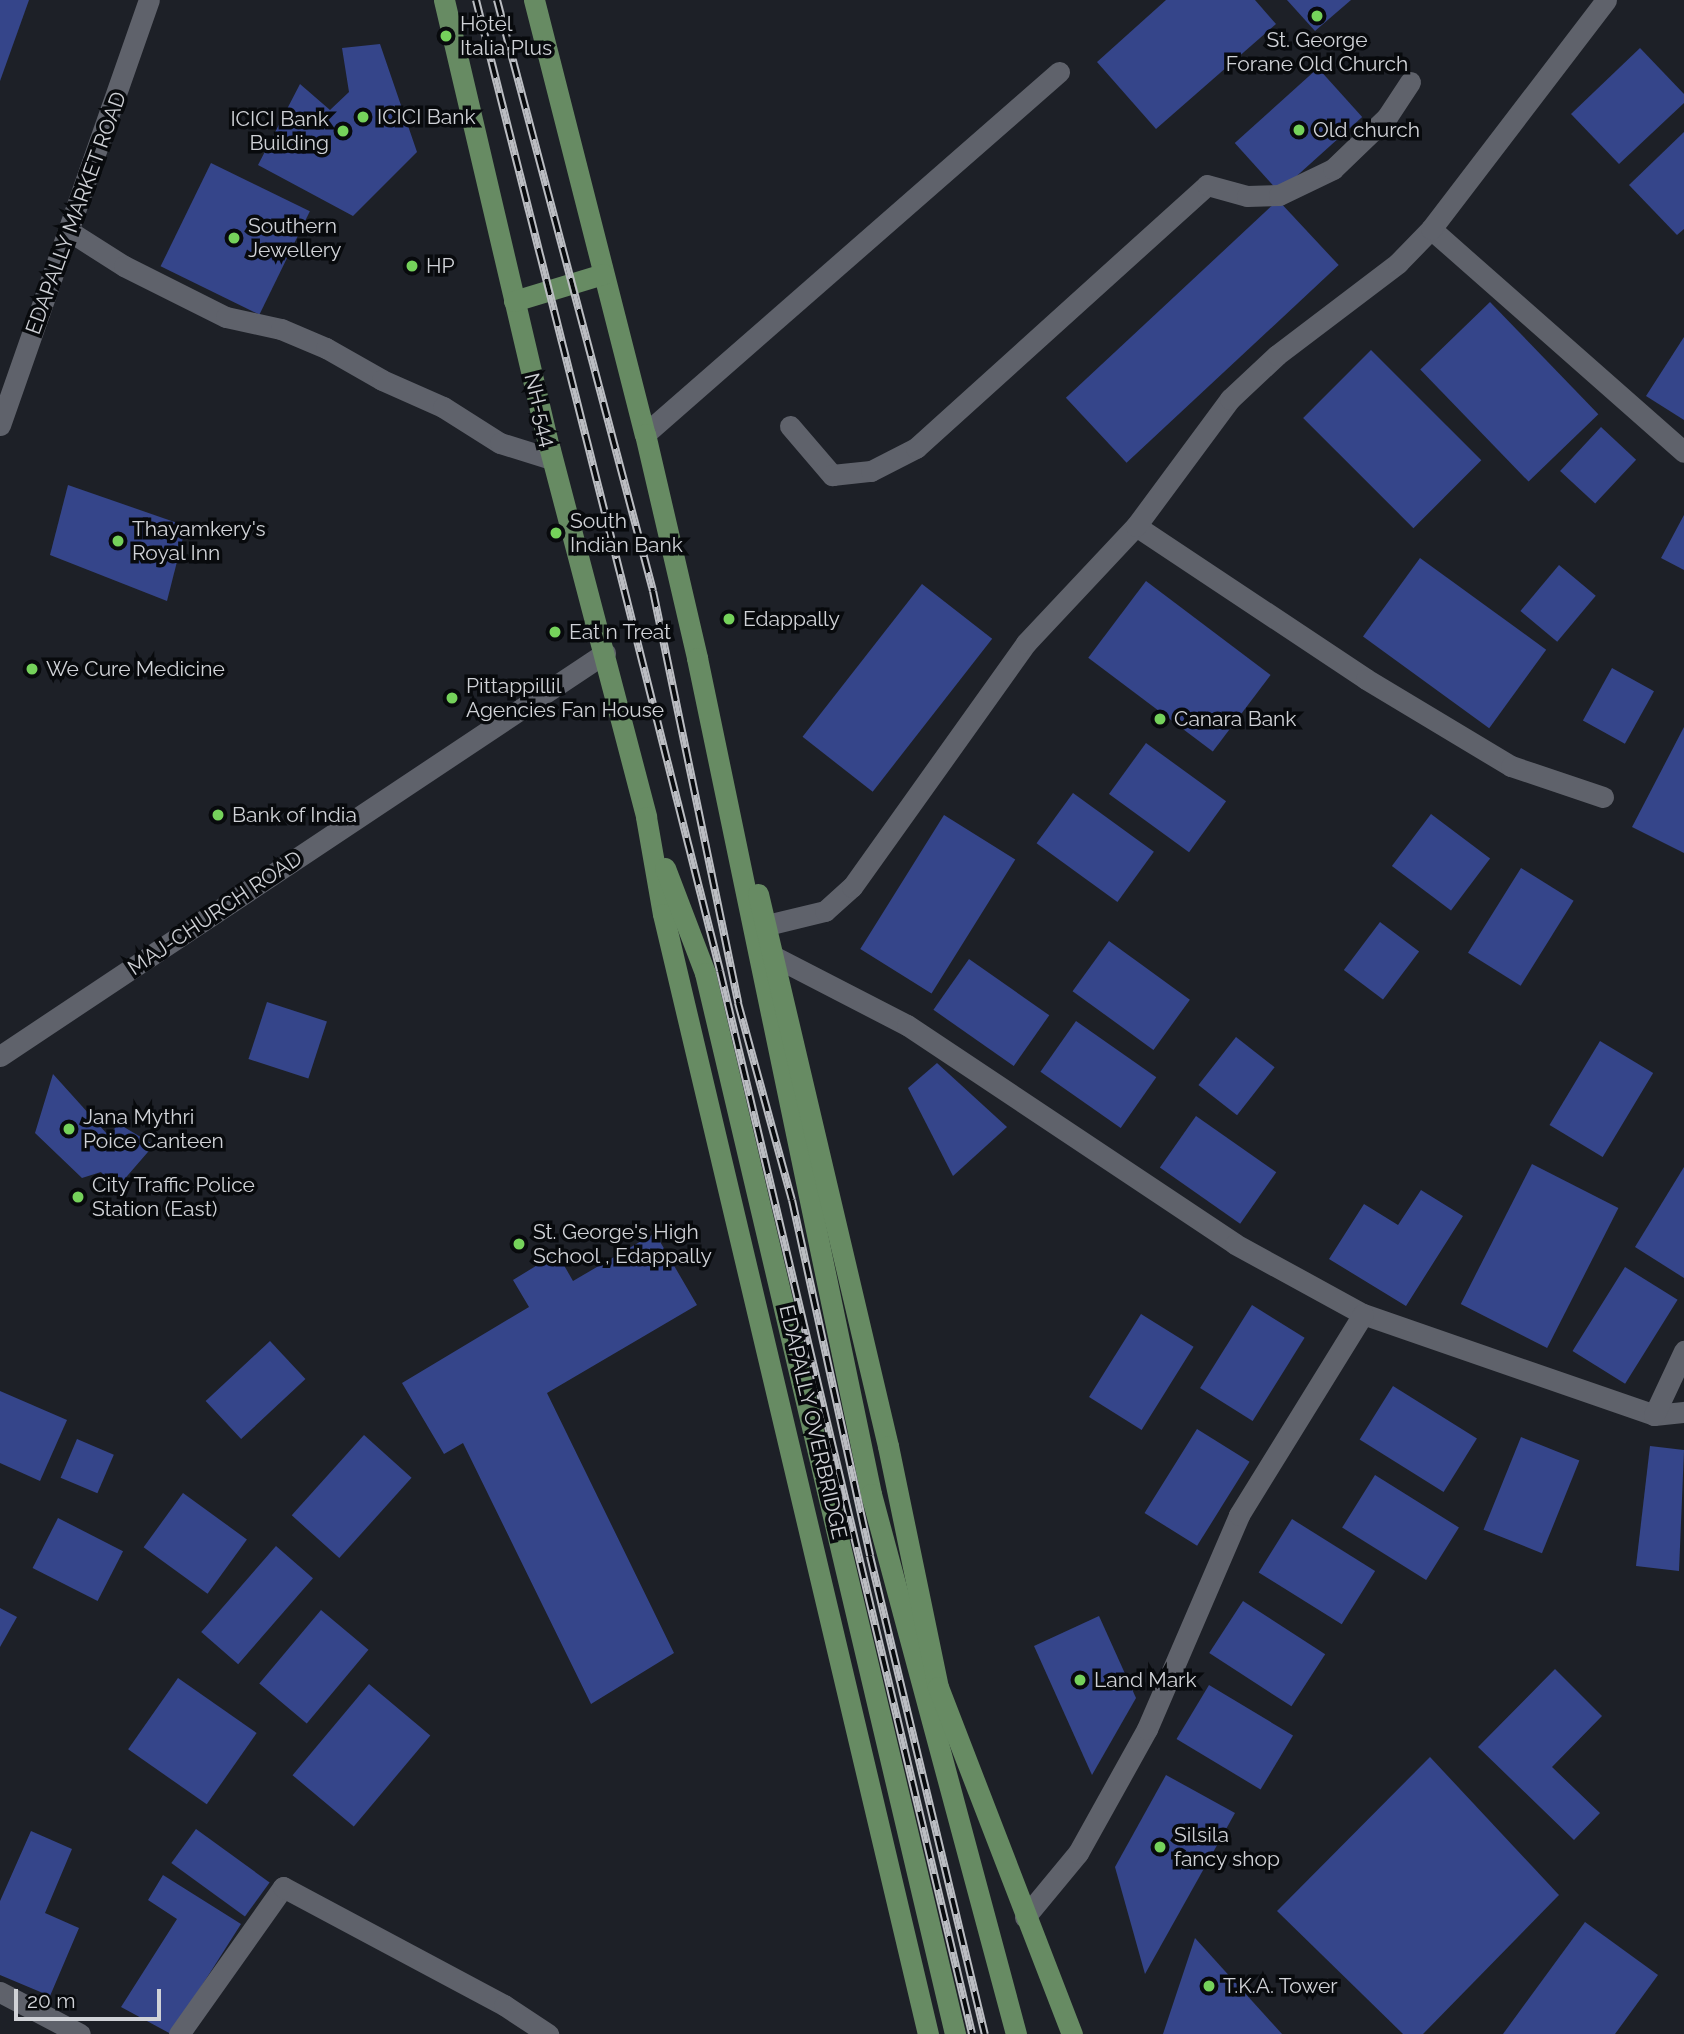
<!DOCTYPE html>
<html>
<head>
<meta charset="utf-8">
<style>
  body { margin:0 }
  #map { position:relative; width:1684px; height:2034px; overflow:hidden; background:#1d2027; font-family:Raleway,sans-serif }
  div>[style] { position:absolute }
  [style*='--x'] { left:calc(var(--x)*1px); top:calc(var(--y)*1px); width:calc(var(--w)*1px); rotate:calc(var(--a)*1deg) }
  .building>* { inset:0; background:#35458a; transform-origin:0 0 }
  .minor>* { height:21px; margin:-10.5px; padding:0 10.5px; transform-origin:10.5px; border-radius:10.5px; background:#5f626b }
  .major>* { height:21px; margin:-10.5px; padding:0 10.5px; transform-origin:10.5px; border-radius:10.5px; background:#678b63 }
  .rail>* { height:8px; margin-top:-4px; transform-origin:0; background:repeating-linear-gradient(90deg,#080a0d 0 16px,#bbbdc2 0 32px); box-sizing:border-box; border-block:2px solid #bbbdc2 }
  .dots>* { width:19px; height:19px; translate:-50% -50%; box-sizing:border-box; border:4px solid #080a0d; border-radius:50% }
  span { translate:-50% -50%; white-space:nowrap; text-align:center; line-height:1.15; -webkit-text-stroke:7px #080a0d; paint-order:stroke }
  .poi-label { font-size:21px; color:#d0d2d7 }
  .left { translate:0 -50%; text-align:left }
  .right { translate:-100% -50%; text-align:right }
  .street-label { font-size:21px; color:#d0d2d7 }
  .scale { position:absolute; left:14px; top:1989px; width:147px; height:32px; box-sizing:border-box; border:4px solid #d0d2d7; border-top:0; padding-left:9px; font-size:21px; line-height:24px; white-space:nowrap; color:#d0d2d7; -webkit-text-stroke:5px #080a0d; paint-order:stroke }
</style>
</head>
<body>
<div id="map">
  <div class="building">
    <div style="clip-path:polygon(0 0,29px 0,0 81px)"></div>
    <div style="clip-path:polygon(1166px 0,1255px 0,1276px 24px,1156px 129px,1097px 62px)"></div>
    <div style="clip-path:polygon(1287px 0,1351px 0,1315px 31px)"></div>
    <div style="clip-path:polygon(380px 44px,417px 152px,353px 216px,258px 165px,300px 84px,330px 110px,349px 92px,342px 48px)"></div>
    <div style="clip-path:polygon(1640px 48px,1684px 94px,1684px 103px,1619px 164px,1571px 114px)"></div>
    <div style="left:1318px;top:68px;width:66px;height:112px;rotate:48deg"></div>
    <div style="clip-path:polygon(1684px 132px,1684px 229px,1677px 235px,1629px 185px)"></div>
    <div style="left:211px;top:163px;width:110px;height:115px;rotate:26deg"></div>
    <div style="left:1278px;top:200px;width:89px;height:290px;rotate:47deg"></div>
    <div style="left:1490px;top:302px;width:156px;height:97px;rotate:46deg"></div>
    <div style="clip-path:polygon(1684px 337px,1684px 420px,1646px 396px)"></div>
    <div style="left:1371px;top:350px;width:156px;height:96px;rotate:45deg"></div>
    <div style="left:1601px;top:427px;width:48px;height:60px;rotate:43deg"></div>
    <div style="clip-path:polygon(68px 485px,186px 526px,167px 601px,50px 555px)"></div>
    <div style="clip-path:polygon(1684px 515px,1684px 570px,1661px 558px)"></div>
    <div style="left:1420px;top:558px;width:156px;height:97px;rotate:36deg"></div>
    <div style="left:1559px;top:565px;width:48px;height:60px;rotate:40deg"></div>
    <div style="left:1146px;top:581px;width:156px;height:96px;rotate:37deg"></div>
    <div style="left:922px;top:584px;width:89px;height:194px;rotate:38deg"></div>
    <div style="left:1612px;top:668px;width:48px;height:60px;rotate:29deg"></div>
    <div style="clip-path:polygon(1684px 727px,1684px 853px,1632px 827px)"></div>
    <div style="left:1146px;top:743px;width:99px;height:63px;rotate:36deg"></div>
    <div style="left:1073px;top:793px;width:100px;height:62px;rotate:36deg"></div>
    <div style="left:1431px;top:814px;width:74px;height:65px;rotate:37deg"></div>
    <div style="left:944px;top:815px;width:84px;height:158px;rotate:32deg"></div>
    <div style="left:1521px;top:868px;width:62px;height:100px;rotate:32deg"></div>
    <div style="left:1380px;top:922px;width:49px;height:60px;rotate:37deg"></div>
    <div style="left:1109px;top:941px;width:100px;height:62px;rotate:36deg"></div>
    <div style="left:969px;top:959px;width:98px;height:62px;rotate:35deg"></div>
    <div style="left:267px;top:1002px;width:63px;height:60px;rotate:18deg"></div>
    <div style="left:1076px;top:1021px;width:98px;height:62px;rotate:35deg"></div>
    <div style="left:1236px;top:1037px;width:49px;height:61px;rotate:38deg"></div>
    <div style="left:1600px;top:1041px;width:62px;height:98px;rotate:31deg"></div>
    <div style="clip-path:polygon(937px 1063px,1007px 1127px,953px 1176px,908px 1088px)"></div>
    <div style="clip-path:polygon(53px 1074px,108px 1135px,119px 1124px,154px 1145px,115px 1190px,101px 1172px,82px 1178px,35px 1133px)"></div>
    <div style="left:1196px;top:1116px;width:98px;height:63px;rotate:35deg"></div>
    <div style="left:1532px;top:1164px;width:97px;height:157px;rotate:27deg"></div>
    <div style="clip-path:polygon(1684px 1167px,1684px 1278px,1635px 1247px)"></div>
    <div style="clip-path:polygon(1421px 1190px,1463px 1216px,1406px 1306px,1329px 1259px,1364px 1204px,1398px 1225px)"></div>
    <div style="clip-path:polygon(655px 1233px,697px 1305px,547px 1393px,674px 1653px,591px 1704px,463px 1443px,444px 1454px,402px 1383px,529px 1307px,513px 1280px,557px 1253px,573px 1281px)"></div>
    <div style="left:1625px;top:1267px;width:62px;height:99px;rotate:32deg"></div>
    <div style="left:1252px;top:1305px;width:62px;height:98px;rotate:32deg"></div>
    <div style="left:1141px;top:1314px;width:62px;height:98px;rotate:32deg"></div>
    <div style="left:270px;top:1341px;width:52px;height:88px;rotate:47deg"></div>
    <div style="left:1393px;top:1386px;width:99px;height:63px;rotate:32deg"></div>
    <div style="clip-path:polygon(0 1391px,67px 1420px,40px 1481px,0 1463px)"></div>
    <div style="left:1197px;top:1429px;width:62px;height:99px;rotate:32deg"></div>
    <div style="left:364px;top:1435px;width:64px;height:108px;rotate:42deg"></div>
    <div style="left:1521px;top:1437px;width:63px;height:100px;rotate:22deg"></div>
    <div style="left:77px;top:1439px;width:40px;height:42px;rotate:23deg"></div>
    <div style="clip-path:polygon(1650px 1446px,1684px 1450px,1679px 1571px,1636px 1566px)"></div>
    <div style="left:1375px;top:1475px;width:99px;height:62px;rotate:32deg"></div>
    <div style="left:183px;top:1493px;width:79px;height:67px;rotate:36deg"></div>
    <div style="left:58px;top:1518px;width:73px;height:56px;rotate:27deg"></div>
    <div style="left:1292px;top:1519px;width:98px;height:63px;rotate:32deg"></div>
    <div style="left:276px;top:1546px;width:49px;height:114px;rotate:41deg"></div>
    <div style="left:1243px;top:1601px;width:98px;height:62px;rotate:33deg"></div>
    <div style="clip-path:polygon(0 1608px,17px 1617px,0 1647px)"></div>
    <div style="left:321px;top:1610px;width:62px;height:96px;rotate:40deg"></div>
    <div style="clip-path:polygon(1099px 1616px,1136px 1698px,1092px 1775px,1034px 1646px)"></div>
    <div style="clip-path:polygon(1555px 1669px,1602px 1716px,1552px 1767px,1600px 1813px,1574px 1840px,1478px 1747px)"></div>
    <div style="left:178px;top:1678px;width:96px;height:87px;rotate:35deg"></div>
    <div style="left:369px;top:1684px;width:80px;height:119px;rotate:40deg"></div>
    <div style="left:1209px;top:1685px;width:98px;height:63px;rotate:31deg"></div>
    <div style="clip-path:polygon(1430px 1757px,1559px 1895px,1423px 2034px,1403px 2034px,1277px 1911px)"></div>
    <div style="clip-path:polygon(1166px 1775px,1235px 1813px,1145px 1974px,1115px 1867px)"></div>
    <div style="left:196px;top:1829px;width:91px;height:42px;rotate:36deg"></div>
    <div style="clip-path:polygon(31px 1831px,72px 1849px,45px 1913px,79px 1928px,50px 1996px,0 1975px,0 1901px)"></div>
    <div style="clip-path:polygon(163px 1875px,241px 1924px,171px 2034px,121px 2007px,177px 1919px,148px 1900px)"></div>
    <div style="clip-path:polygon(1585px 1922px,1658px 1975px,1615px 2034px,1503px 2034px)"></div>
    <div style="clip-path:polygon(1195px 1938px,1282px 2034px,1163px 2034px)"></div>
  </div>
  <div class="minor">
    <div style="--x:1431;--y:229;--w:337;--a:41.4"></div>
    <div style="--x:69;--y:231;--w:65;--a:32.5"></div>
    <div style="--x:124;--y:266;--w:114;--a:26.6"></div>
    <div style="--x:226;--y:317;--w:56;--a:12.3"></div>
    <div style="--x:281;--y:329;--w:49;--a:22.9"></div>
    <div style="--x:326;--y:348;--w:64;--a:29.7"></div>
    <div style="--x:382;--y:380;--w:67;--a:23.9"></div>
    <div style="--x:443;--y:407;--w:67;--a:32.3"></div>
    <div style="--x:500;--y:443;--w:53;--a:17.4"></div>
    <div style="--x:551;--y:459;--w:13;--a:-99"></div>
    <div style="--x:0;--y:425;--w:450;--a:-70.7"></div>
    <div style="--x:790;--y:426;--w:65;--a:49.4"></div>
    <div style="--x:832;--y:475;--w:39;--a:-6"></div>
    <div style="--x:871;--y:471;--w:51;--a:-27.1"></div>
    <div style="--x:916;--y:448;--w:392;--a:-42.1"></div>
    <div style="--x:1207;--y:185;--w:41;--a:15.4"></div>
    <div style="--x:1247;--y:196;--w:32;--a:-2"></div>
    <div style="--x:1279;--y:195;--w:60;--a:-25.7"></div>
    <div style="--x:1333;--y:169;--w:75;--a:-43.9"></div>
    <div style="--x:1387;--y:117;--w:42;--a:-56.7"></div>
    <div style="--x:645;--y:434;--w:550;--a:-41.17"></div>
    <div style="--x:1136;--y:526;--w:276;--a:33.6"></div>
    <div style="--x:1366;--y:679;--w:169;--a:31"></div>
    <div style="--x:1511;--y:766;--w:97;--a:18.6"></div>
    <div style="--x:767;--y:925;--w:60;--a:-13.6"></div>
    <div style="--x:825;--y:911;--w:36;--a:-42"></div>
    <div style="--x:852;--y:887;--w:300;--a:-54.5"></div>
    <div style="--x:1026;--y:643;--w:161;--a:-46.8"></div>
    <div style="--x:1136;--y:526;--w:158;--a:-53.5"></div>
    <div style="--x:1230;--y:399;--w:64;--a:-43.1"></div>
    <div style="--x:1277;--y:355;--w:152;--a:-37.2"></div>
    <div style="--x:1398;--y:263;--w:47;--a:-45.9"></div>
    <div style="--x:1431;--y:229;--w:288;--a:-52.6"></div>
    <div style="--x:775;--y:957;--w:148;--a:27.3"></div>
    <div style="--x:907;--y:1025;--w:394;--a:33.7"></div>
    <div style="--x:1235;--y:1244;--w:146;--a:28.7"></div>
    <div style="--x:1363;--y:1314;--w:308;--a:19.1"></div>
    <div style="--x:1654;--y:1415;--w:30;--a:-6"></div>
    <div style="--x:0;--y:1056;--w:727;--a:-33.67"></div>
    <div style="--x:1654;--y:1415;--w:71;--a:-64.9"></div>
    <div style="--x:1025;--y:1917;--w:83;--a:-50.4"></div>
    <div style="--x:1078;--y:1853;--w:142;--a:-60.9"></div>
    <div style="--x:1147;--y:1729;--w:233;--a:-66.7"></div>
    <div style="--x:1239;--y:1515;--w:236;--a:-58.3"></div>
    <div style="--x:0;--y:1992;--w:90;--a:27.7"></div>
    <div style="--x:179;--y:2034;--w:180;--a:-54.7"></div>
    <div style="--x:283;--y:1887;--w:251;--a:28.1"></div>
    <div style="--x:504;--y:2005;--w:53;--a:33.4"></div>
  </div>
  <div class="major">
    <div style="--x:444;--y:0;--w:458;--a:76.8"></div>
    <div style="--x:549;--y:446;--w:383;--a:75.3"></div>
    <div style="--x:646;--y:817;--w:98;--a:80.1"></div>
    <div style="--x:663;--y:914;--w:1151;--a:76.69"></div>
    <div style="--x:534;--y:0;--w:448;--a:75.7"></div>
    <div style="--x:645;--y:434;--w:230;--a:76.9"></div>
    <div style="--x:697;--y:658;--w:854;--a:78.24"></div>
    <div style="--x:871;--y:1494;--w:559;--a:74.97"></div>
    <div style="--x:514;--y:301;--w:93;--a:-16.9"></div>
    <div style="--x:665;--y:868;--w:112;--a:69.1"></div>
    <div style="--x:705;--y:973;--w:1090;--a:76.74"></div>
    <div style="--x:758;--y:894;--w:567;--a:76.75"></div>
    <div style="--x:888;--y:1446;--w:246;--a:78.3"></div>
    <div style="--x:938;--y:1687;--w:372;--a:68.9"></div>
  </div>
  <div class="rail">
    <div style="--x:476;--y:0;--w:1001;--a:75.89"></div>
    <div style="--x:720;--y:971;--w:1092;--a:76.66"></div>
    <div style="--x:497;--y:0;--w:611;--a:75.21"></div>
    <div style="--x:653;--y:591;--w:421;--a:78.3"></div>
    <div style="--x:738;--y:1003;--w:204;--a:74.7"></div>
    <div style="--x:792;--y:1200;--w:364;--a:77.6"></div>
    <div style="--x:870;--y:1556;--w:492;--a:76.5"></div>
  </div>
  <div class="dots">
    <div style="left:1317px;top:16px;background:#75d25b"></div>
    <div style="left:446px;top:36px;background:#75d25b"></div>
    <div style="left:363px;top:117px;background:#75d25b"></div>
    <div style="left:1299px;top:130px;background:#75d25b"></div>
    <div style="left:343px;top:131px;background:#75d25b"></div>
    <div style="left:234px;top:238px;background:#75d25b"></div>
    <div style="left:412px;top:266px;background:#75d25b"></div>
    <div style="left:556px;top:533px;background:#75d25b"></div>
    <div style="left:118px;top:541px;background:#75d25b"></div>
    <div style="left:729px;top:619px;background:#75d25b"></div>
    <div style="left:555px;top:632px;background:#75d25b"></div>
    <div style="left:32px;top:669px;background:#75d25b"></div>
    <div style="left:452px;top:698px;background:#75d25b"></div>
    <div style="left:1160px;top:719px;background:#75d25b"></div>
    <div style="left:218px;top:815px;background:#75d25b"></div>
    <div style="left:69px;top:1129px;background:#75d25b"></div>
    <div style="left:78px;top:1197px;background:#75d25b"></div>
    <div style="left:519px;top:1244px;background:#75d25b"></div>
    <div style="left:1080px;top:1680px;background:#75d25b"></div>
    <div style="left:1160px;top:1847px;background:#75d25b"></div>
    <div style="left:1209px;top:1986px;background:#75d25b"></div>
  </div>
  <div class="poi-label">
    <span class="left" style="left:460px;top:36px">Hotel<br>Italia Plus</span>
    <span style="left:1317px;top:52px">St. George<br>Forane Old Church</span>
    <span class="left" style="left:377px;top:117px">ICICI Bank</span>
    <span class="right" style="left:329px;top:131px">ICICI Bank<br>Building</span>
    <span class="left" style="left:1313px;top:130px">Old church</span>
    <span class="left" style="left:248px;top:238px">Southern<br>Jewellery</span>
    <span class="left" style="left:426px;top:266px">HP</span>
    <span class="left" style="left:570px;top:533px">South<br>Indian Bank</span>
    <span class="left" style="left:132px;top:541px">Thayamkery's<br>Royal Inn</span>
    <span class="left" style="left:743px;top:619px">Edappally</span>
    <span class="left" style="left:569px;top:632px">Eat n Treat</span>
    <span class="left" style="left:46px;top:669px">We Cure Medicine</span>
    <span class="left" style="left:466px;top:698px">Pittappillil<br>Agencies Fan House</span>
    <span class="left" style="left:1174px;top:719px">Canara Bank</span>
    <span class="left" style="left:232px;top:815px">Bank of India</span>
    <span class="left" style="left:83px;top:1129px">Jana Mythri<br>Poice Canteen</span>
    <span class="left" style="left:92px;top:1197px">City Traffic Police<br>Station (East)</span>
    <span class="left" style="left:533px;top:1244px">St. George's High<br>School , Edappally</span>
    <span class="left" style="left:1094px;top:1680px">Land Mark</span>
    <span class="left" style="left:1174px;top:1847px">Silsila<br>fancy shop</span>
    <span class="left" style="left:1223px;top:1986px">T.K.A. Tower</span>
  </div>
  <div class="street-label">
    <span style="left:76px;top:213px;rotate:-70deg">EDAPALLY MARKET ROAD</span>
    <span style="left:540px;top:410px;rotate:76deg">NH-544</span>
    <span style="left:215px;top:913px;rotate:-34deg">MAJ-CHURCH ROAD</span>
    <span style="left:813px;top:1422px;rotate:77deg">EDAPALLY OVERBRIDGE</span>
  </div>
  <div class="scale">20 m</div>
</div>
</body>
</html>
